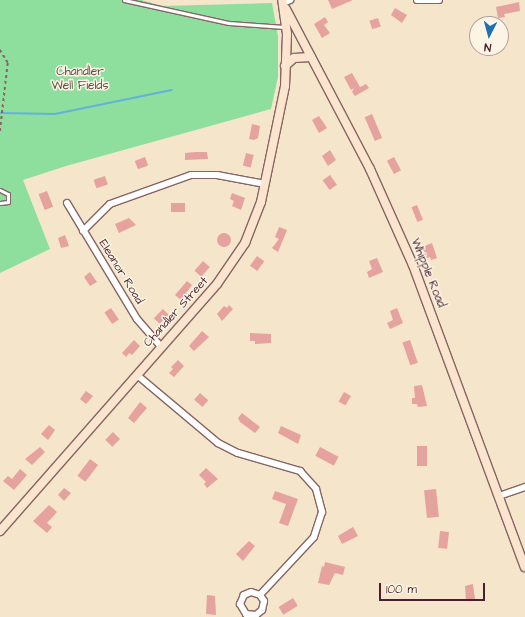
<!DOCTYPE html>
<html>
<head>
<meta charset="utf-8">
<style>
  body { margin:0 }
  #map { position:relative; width:525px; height:617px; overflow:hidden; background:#f5e6cb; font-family:"Architects Daughter",sans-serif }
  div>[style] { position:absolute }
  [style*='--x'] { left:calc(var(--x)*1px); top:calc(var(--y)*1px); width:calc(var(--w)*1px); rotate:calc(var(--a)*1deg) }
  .green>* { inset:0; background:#8ede9d }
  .stream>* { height:2px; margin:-1px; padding:0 1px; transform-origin:1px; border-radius:1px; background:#62b2dc }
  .building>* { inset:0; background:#e5a29e; transform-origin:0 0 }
  .round { border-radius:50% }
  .path>* { height:1.5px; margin-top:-0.75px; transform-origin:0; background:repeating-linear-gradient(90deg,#866563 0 3px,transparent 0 6px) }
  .roads { filter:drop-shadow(1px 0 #866563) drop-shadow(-1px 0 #866563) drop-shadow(0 1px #866563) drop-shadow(0 -1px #866563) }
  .lane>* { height:3px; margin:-1.5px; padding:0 1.5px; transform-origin:1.5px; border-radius:1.5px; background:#fff }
  .street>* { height:6px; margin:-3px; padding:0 3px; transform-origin:3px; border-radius:3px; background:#fff }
  .secondary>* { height:8px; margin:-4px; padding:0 4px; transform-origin:4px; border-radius:4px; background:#fce5cf }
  span { translate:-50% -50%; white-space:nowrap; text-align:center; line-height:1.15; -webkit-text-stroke:3px #fcf5e5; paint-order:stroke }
  .park-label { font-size:12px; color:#5b4f48 }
  .street-label { font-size:12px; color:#4a1f2b }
  .north { position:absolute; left:469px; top:16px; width:40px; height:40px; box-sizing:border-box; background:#fcf5e5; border:1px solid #b59f9b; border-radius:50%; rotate:186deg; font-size:11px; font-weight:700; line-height:16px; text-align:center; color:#4a1f2b }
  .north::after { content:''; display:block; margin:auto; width:14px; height:18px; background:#1f6fb2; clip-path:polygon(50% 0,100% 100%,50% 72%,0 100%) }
  .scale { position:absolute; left:379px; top:583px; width:106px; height:18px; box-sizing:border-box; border:2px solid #4a1f2b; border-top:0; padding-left:5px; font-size:12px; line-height:14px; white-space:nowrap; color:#4a1f2b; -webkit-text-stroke:3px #fcf5e5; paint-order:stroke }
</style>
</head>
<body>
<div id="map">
  <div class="green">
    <div style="clip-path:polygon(0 0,141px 0,163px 6px,272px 3px,278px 36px,278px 77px,271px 109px,66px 166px,23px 180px,50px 249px,0 273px)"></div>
  </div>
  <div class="stream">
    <div style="--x:0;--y:113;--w:55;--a:1"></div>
    <div style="--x:55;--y:114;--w:119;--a:-11.6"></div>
  </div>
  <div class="building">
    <div style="clip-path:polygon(328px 0,353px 0,332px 9px)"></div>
    <div style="clip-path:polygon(519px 2px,520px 11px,504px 14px,505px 17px,498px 18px,496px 7px)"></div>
    <div style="clip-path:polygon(395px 8px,407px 15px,402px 23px,391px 15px)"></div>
    <div style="clip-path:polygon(325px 17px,328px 22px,324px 25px,330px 33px,322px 38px,314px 24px)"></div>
    <div style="left:378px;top:18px;width:9px;height:9px;rotate:72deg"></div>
    <div style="clip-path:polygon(352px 73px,360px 87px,366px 84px,369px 88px,355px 96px,352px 92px,354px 88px,351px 90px,344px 77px)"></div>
    <div style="left:372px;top:114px;width:26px;height:8px;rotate:67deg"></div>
    <div style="clip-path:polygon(319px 116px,327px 128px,319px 133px,312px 120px)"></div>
    <div style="clip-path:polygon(252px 124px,260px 126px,258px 138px,254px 140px,249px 139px)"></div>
    <div style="clip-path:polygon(330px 150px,336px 160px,328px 166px,322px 156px)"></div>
    <div style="clip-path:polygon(196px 152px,207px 152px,208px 159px,185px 160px,185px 153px)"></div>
    <div style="left:246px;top:153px;width:8px;height:13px;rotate:14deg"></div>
    <div style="left:145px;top:157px;width:9px;height:11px;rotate:69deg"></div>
    <div style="left:394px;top:157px;width:15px;height:8px;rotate:62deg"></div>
    <div style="left:330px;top:175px;width:12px;height:9px;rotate:55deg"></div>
    <div style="left:105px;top:176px;width:9px;height:12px;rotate:72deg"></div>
    <div style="left:47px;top:191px;width:17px;height:9px;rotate:69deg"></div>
    <div style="clip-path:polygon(232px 193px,245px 198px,241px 210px,232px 206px,234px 201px,230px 199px)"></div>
    <div style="left:171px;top:203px;width:14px;height:9px"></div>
    <div style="left:417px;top:205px;width:16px;height:6px;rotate:68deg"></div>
    <div style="clip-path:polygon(129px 218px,136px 225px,119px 233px,115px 224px)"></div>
    <div style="clip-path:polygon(279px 227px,287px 230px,278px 252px,272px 248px,279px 239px,275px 237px)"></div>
    <div class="round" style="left:217px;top:233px;width:14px;height:14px"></div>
    <div style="clip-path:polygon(65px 235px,69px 246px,61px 248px,58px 238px)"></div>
    <div style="clip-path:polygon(432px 243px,437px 258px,431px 260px,430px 257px,427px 258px,422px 247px)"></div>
    <div style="left:257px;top:256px;width:9px;height:12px;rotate:36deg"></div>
    <div style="clip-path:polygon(377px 258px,383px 272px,369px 278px,367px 272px,372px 269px,369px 261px)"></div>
    <div style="left:203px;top:261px;width:9px;height:13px;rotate:41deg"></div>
    <div style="clip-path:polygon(90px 272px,97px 282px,90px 286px,84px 277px)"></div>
    <div style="clip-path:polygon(187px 281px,192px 285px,181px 300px,175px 295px)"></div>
    <div style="clip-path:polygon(229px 305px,233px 309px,222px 321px,217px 314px,224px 306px,227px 308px)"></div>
    <div style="left:111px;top:308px;width:14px;height:8px;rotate:56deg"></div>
    <div style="clip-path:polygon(397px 308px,403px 323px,390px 329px,387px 323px,393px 320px,390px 311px)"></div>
    <div style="left:163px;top:309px;width:8px;height:13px;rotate:45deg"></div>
    <div style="clip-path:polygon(202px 331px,209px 337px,194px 351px,189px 346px)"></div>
    <div style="clip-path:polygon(250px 333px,271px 334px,271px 343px,255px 344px,255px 341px,250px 341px)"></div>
    <div style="clip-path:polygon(134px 340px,140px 346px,132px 355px,129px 353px,126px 357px,122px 353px)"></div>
    <div style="left:410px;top:340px;width:24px;height:8px;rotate:71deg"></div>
    <div style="clip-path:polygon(178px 360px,184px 366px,174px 377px,169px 373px,173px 369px,171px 367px)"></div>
    <div style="clip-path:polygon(422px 385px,427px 406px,418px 407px,417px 404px,412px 404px,412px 398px,415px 398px,414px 386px)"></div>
    <div style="clip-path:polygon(86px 391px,93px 396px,86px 404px,80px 399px)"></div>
    <div style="left:344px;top:392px;width:8px;height:11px;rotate:30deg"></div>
    <div style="left:200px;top:393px;width:11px;height:9px;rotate:41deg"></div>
    <div style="clip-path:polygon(140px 402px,147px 408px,134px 423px,128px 418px)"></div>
    <div style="clip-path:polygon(242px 413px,260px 427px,255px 433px,240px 422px,238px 418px)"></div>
    <div style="clip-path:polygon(49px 425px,55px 430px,48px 440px,41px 434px)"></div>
    <div style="clip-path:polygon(281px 426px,301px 435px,298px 444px,278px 433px)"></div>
    <div style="left:113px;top:432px;width:10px;height:11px;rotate:45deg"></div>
    <div style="left:417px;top:446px;width:10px;height:20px"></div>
    <div style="clip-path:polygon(40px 447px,45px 452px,32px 465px,25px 459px)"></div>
    <div style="left:320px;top:447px;width:21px;height:10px;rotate:28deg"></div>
    <div style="left:90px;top:459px;width:10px;height:21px;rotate:37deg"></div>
    <div style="clip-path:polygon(206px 468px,218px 479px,207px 488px,204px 484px,206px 482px,199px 475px)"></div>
    <div style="clip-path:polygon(20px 469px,27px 475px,14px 490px,3px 481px,8px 476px,12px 479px)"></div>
    <div style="clip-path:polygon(64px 488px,71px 493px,64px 501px,58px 495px)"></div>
    <div style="left:436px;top:489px;width:28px;height:12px;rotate:84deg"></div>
    <div style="clip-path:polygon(275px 491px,298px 499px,288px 526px,279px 523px,286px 504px,272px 499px)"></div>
    <div style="clip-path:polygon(49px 505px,57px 512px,47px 523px,52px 527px,47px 533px,33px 521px)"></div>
    <div style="clip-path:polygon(353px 527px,358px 536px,342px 544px,338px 536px)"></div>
    <div style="left:440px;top:531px;width:9px;height:17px;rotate:6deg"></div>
    <div style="clip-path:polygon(249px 541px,255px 546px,243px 561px,236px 554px)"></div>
    <div style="clip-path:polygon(325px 562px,345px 567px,343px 575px,335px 573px,329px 585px,318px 583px,322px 566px,324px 567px)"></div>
    <div style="clip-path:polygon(473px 584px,475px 599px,466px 600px,465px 586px)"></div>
    <div style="clip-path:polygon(207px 595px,215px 596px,216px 615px,206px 614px)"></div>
    <div style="left:293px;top:598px;width:9px;height:17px;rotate:58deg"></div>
  </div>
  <div class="path">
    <div style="--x:0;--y:50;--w:15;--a:58"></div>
    <div style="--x:8;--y:63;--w:69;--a:96.6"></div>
  </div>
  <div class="roads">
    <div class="lane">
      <div style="--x:124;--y:0;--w:107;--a:12.4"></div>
      <div style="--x:229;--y:23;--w:55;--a:4.2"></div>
      <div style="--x:0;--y:190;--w:9;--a:27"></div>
      <div style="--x:8;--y:194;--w:8;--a:90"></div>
      <div style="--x:8;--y:202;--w:8;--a:173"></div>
    </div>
    <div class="street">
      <div style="--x:417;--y:0;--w:22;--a:0"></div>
      <div style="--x:283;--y:3;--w:8;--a:-23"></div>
      <div style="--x:67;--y:203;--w:135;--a:58.9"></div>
      <div style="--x:137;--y:319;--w:37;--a:49"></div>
      <div style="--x:83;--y:231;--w:38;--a:-45"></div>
      <div style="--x:110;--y:204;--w:86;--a:-19.7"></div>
      <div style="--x:191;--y:175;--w:26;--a:0"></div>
      <div style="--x:217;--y:175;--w:49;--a:10.6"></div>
      <div style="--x:137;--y:375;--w:106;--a:40"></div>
      <div style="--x:218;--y:443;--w:22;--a:27"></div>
      <div style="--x:238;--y:453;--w:65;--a:16.2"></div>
      <div style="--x:300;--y:471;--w:24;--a:48"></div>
      <div style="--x:316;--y:489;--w:24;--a:75"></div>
      <div style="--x:322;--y:512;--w:26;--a:108"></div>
      <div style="--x:314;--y:537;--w:79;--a:133"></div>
      <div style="--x:260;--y:595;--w:9;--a:-162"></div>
      <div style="--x:251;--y:592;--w:8;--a:157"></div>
      <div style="--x:244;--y:595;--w:10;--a:114"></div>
      <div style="--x:240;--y:604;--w:12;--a:59"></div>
      <div style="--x:246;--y:614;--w:10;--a:6"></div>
      <div style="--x:256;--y:615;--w:8;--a:-40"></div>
      <div style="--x:262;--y:610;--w:9;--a:-77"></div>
      <div style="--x:264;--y:601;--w:7;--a:-124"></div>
      <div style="--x:499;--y:496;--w:28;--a:-19"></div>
    </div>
    <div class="secondary">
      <div style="--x:286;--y:9;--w:181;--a:62.3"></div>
      <div style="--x:370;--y:169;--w:105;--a:65.9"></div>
      <div style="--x:413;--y:265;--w:322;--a:69.7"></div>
      <div style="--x:285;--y:66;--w:12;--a:-42"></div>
      <div style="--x:294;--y:58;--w:17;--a:-3"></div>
      <div style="--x:0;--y:531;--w:329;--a:-48.7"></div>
      <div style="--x:217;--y:284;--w:50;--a:-55.7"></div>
      <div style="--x:245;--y:243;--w:44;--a:-68.7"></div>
      <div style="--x:261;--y:202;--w:118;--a:-78.3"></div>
      <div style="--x:285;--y:86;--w:52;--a:-87.8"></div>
      <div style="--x:287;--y:34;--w:34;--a:-98"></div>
    </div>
  </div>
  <div class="park-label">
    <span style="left:80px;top:79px">Chandler<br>Well Fields</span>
  </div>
  <div class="street-label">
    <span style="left:121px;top:272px;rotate:58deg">Eleanor Road</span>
    <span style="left:428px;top:273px;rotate:68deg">Whipple Road</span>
    <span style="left:176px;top:312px;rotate:-48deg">Chandler Street</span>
  </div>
  <div class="north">N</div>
  <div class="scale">100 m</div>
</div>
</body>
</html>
